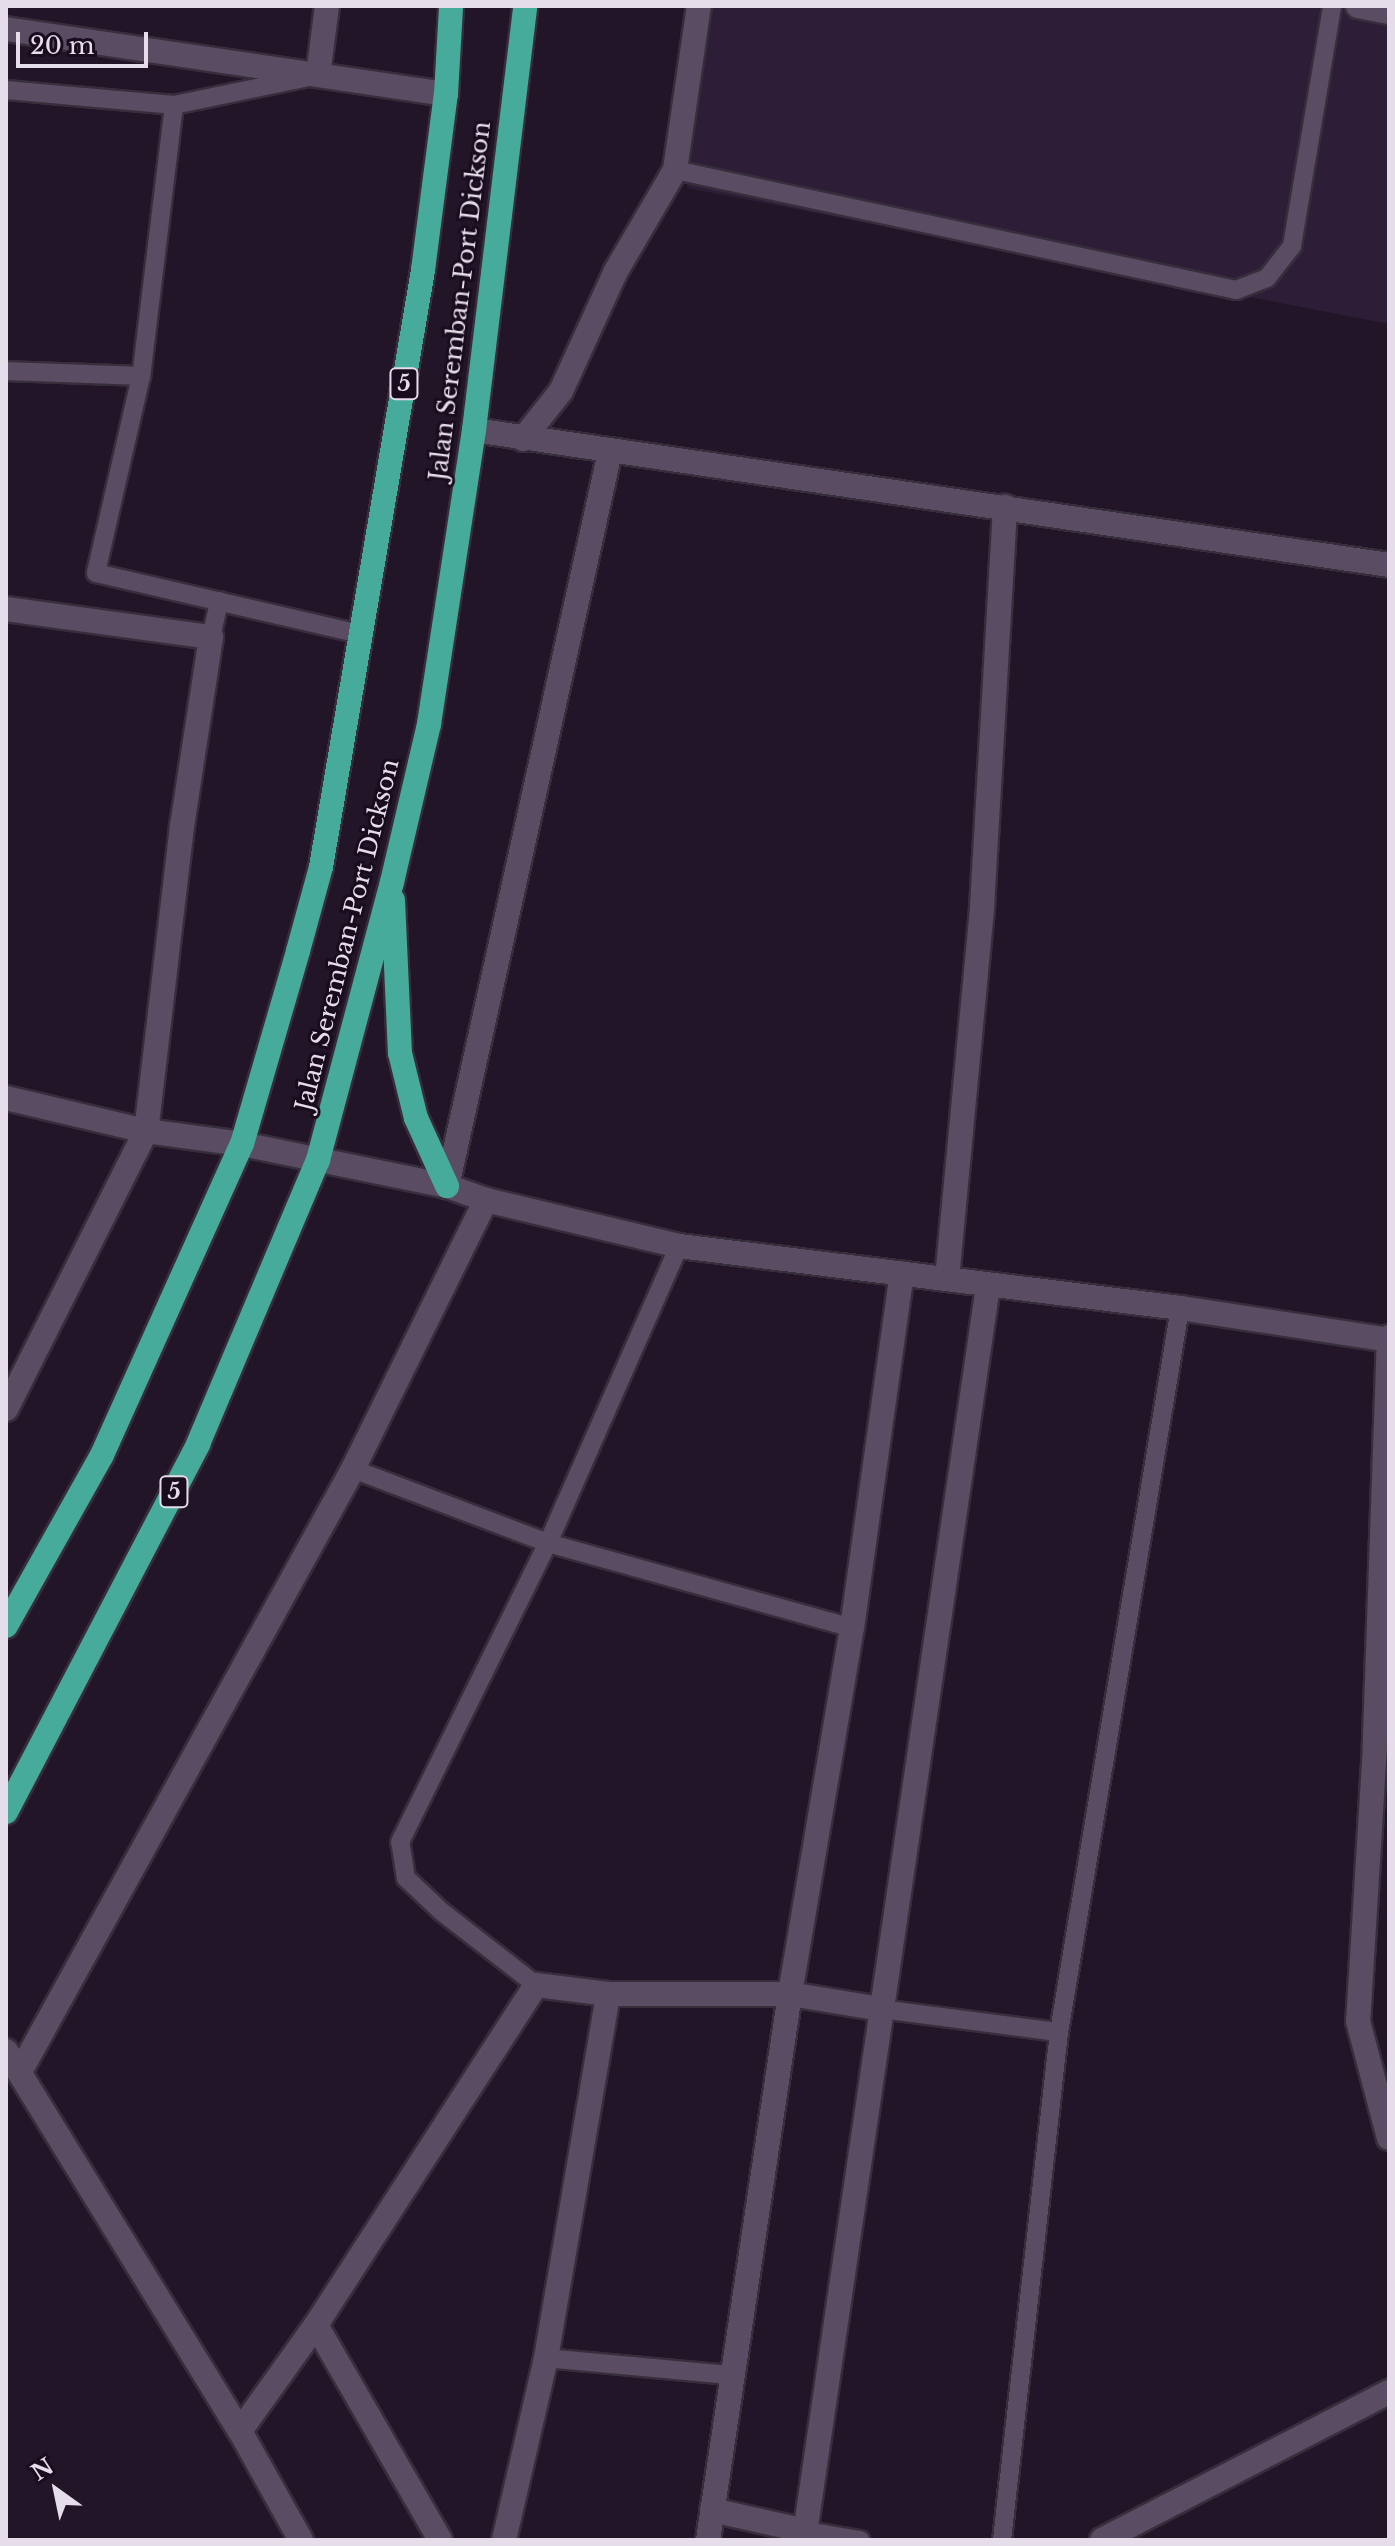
<!DOCTYPE html>
<html>
<head>
<meta charset="utf-8">
<style>
  body { margin:0 }
  #map { position:relative; width:1395px; height:2546px; overflow:hidden; background:#221528; font-family:"Libre Baskerville",serif }
  div>[style] { position:absolute }
  [style*='--x'] { left:calc(var(--x)*1px); top:calc(var(--y)*1px); width:calc(var(--w)*1px); rotate:calc(var(--a)*1deg) }
  .built>* { inset:0; background:#2d1d36 }
  .roads { filter:drop-shadow(2px 0 #372e3c) drop-shadow(-2px 0 #372e3c) drop-shadow(0 2px #372e3c) drop-shadow(0 -2px #372e3c) }
  .lane>* { height:18px; margin:-9px; padding:0 9px; transform-origin:9px; border-radius:9px; background:#5a4c62 }
  .street>* { height:24px; margin:-12px; padding:0 12px; transform-origin:12px; border-radius:12px; background:#5a4c62 }
  .highway>* { height:24px; margin:-12px; padding:0 12px; transform-origin:12px; border-radius:12px; background:#47ab9b }
  span { translate:-50% -50%; white-space:nowrap; text-align:center; line-height:1.15; -webkit-text-stroke:6px #180c1e; paint-order:stroke }
  .shield-label span { padding:2px 6px; background:#180c1e; border:2px solid; border-radius:6px; -webkit-text-stroke-width:0 }
  .shield-label { font-size:22px; color:#e5ddea; font-weight:700 }
  .street-label { font-size:24px; color:#e5ddea }
  .frame { position:absolute; inset:0; border:8px solid #e5ddea; pointer-events:none }
  .north { position:absolute; left:16px; top:2450px; width:80px; height:80px; -webkit-text-stroke:6px #180c1e; paint-order:stroke; rotate:327deg; font-size:22px; font-weight:700; line-height:32px; text-align:center; color:#e5ddea }
  .north::after { content:''; display:block; margin:auto; width:28px; height:36px; background:#e5ddea; clip-path:polygon(50% 0,100% 100%,50% 72%,0 100%) }
  .scale { position:absolute; left:16px; top:32px; width:132px; height:36px; box-sizing:border-box; border:4px solid #e5ddea; border-top:0; padding-left:10px; font-size:24px; line-height:28px; white-space:nowrap; color:#e5ddea; -webkit-text-stroke:6px #180c1e; paint-order:stroke }
</style>
</head>
<body>
<div id="map">
  <div class="built">
    <div style="clip-path:polygon(699px 6px,1389px 6px,1389px 324px,687px 188px)"></div>
  </div>
  <div class="roads">
    <div class="lane">
      <div style="--x:6;--y:90;--w:169;--a:5.1"></div>
      <div style="--x:174;--y:105;--w:133;--a:-11.7"></div>
      <div style="--x:174;--y:105;--w:273;--a:96.9"></div>
      <div style="--x:141;--y:376;--w:202;--a:102.9"></div>
      <div style="--x:96;--y:573;--w:272;--a:13"></div>
      <div style="--x:675;--y:170;--w:574;--a:12.07"></div>
      <div style="--x:1236;--y:290;--w:33;--a:-21"></div>
      <div style="--x:1267;--y:278;--w:41;--a:-52"></div>
      <div style="--x:1292;--y:246;--w:243;--a:-80.5"></div>
      <div style="--x:6;--y:371;--w:135;--a:2.1"></div>
      <div style="--x:211;--y:637;--w:37;--a:-77"></div>
      <div style="--x:353;--y:1469;--w:209;--a:20.8"></div>
      <div style="--x:548;--y:1543;--w:316;--a:15.6"></div>
      <div style="--x:536;--y:1985;--w:120;--a:-142.1"></div>
      <div style="--x:441;--y:1911;--w:48;--a:-136.7"></div>
      <div style="--x:406;--y:1878;--w:36;--a:-99"></div>
      <div style="--x:400;--y:1842;--w:334;--a:-63.7"></div>
      <div style="--x:548;--y:1543;--w:325;--a:-66.2"></div>
      <div style="--x:881;--y:2009;--w:179;--a:7.4"></div>
      <div style="--x:546;--y:2358;--w:186;--a:5.3"></div>
      <div style="--x:806;--y:2531;--w:55;--a:9.5"></div>
      <div style="--x:1002;--y:2540;--w:511;--a:-83.6"></div>
      <div style="--x:1059;--y:2032;--w:734;--a:-80.51"></div>
    </div>
    <div class="street">
      <div style="--x:1358;--y:6;--w:32;--a:11"></div>
      <div style="--x:6;--y:29;--w:445;--a:8.4"></div>
      <div style="--x:318;--y:75;--w:70;--a:-82.6"></div>
      <div style="--x:474;--y:430;--w:925;--a:8.39"></div>
      <div style="--x:523;--y:439;--w:61;--a:-51.6"></div>
      <div style="--x:561;--y:391;--w:132;--a:-65.4"></div>
      <div style="--x:616;--y:271;--w:117;--a:-59.7"></div>
      <div style="--x:675;--y:170;--w:166;--a:-81.7"></div>
      <div style="--x:6;--y:609;--w:207;--a:7.8"></div>
      <div style="--x:211;--y:637;--w:191;--a:98.7"></div>
      <div style="--x:182;--y:826;--w:307;--a:96.7"></div>
      <div style="--x:146;--y:1131;--w:311;--a:116.7"></div>
      <div style="--x:6;--y:1098;--w:144;--a:13.3"></div>
      <div style="--x:146;--y:1131;--w:97;--a:7.7"></div>
      <div style="--x:242;--y:1144;--w:209;--a:11.6"></div>
      <div style="--x:447;--y:1186;--w:41;--a:19.7"></div>
      <div style="--x:486;--y:1200;--w:198;--a:13.4"></div>
      <div style="--x:679;--y:1246;--w:505;--a:7.05"></div>
      <div style="--x:1180;--y:1308;--w:211;--a:8.7"></div>
      <div style="--x:447;--y:1186;--w:752;--a:-77.48"></div>
      <div style="--x:947;--y:1279;--w:374;--a:-84.6"></div>
      <div style="--x:982;--y:907;--w:401;--a:-86.7"></div>
      <div style="--x:1389;--y:1337;--w:409;--a:92"></div>
      <div style="--x:1375;--y:1746;--w:276;--a:93.5"></div>
      <div style="--x:1358;--y:2021;--w:121;--a:75.2"></div>
      <div style="--x:6;--y:2051;--w:446;--a:58.4"></div>
      <div style="--x:240;--y:2431;--w:125;--a:60.8"></div>
      <div style="--x:21;--y:2070;--w:687;--a:-61.08"></div>
      <div style="--x:353;--y:1469;--w:300;--a:-63.7"></div>
      <div style="--x:316;--y:2325;--w:248;--a:60"></div>
      <div style="--x:240;--y:2431;--w:130;--a:-54.4"></div>
      <div style="--x:316;--y:2325;--w:405;--a:-57.1"></div>
      <div style="--x:536;--y:1985;--w:73;--a:7.1"></div>
      <div style="--x:608;--y:1994;--w:182;--a:0"></div>
      <div style="--x:790;--y:1994;--w:92;--a:9.4"></div>
      <div style="--x:712;--y:2510;--w:96;--a:12.6"></div>
      <div style="--x:504;--y:2540;--w:187;--a:-77"></div>
      <div style="--x:546;--y:2358;--w:369;--a:-80.3"></div>
      <div style="--x:708;--y:2540;--w:552;--a:-81.46"></div>
      <div style="--x:790;--y:1994;--w:371;--a:-80.4"></div>
      <div style="--x:852;--y:1628;--w:358;--a:-82"></div>
      <div style="--x:804;--y:2540;--w:1267;--a:-81.65"></div>
      <div style="--x:1102;--y:2540;--w:323;--a:-27.3"></div>
    </div>
    <div class="highway">
      <div style="--x:393;--y:900;--w:153;--a:87.4"></div>
      <div style="--x:400;--y:1053;--w:67;--a:76.2"></div>
      <div style="--x:416;--y:1118;--w:75;--a:65.5"></div>
      <div style="--x:6;--y:1626;--w:196;--a:-60.7"></div>
      <div style="--x:102;--y:1455;--w:341;--a:-65.8"></div>
      <div style="--x:242;--y:1144;--w:201;--a:-73.8"></div>
      <div style="--x:298;--y:951;--w:87;--a:-74.7"></div>
      <div style="--x:321;--y:867;--w:606;--a:-80.3"></div>
      <div style="--x:423;--y:270;--w:177;--a:-82.6"></div>
      <div style="--x:446;--y:94;--w:88;--a:-86.7"></div>
      <div style="--x:6;--y:1812;--w:415;--a:-62.4"></div>
      <div style="--x:198;--y:1444;--w:308;--a:-67.1"></div>
      <div style="--x:318;--y:1160;--w:288;--a:-75.1"></div>
      <div style="--x:392;--y:882;--w:162;--a:-76.8"></div>
      <div style="--x:429;--y:724;--w:297;--a:-81.3"></div>
      <div style="--x:474;--y:430;--w:427;--a:-83.1"></div>
    </div>
  </div>
  <div class="shield-label">
    <span style="left:404px;top:384px">5</span>
    <span style="left:174px;top:1492px">5</span>
  </div>
  <div class="street-label">
    <span style="left:460px;top:301px;rotate:-83deg">Jalan Seremban-Port Dickson</span>
    <span style="left:347px;top:935px;rotate:-76deg">Jalan Seremban-Port Dickson</span>
  </div>
  <div class="frame"></div>
  <div class="north">N</div>
  <div class="scale">20 m</div>
</div>
</body>
</html>
